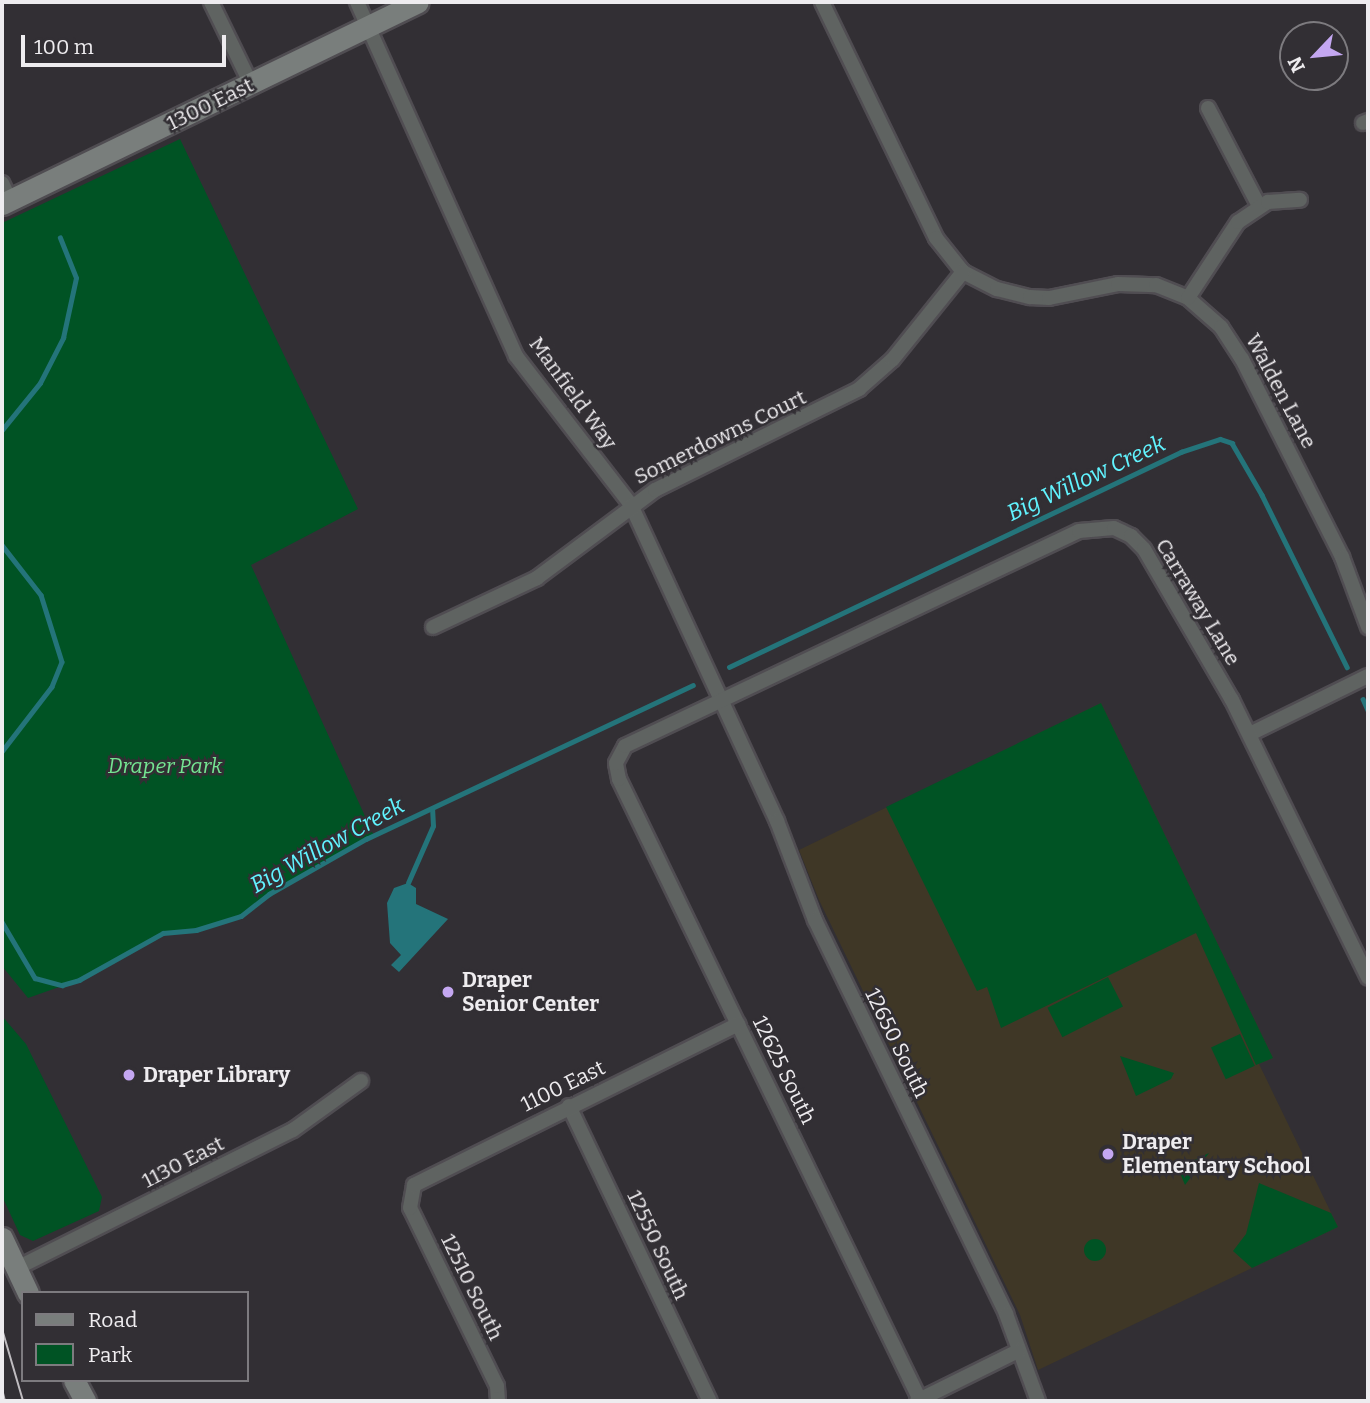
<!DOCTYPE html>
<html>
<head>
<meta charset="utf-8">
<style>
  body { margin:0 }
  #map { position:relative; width:1370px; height:1403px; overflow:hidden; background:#322f34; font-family:Bitter,serif }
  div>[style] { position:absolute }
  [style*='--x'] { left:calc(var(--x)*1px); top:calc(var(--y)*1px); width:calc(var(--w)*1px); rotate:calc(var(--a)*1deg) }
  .education>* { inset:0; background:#3f3726 }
  .green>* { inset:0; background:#005324; transform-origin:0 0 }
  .round { border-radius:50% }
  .water>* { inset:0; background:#24747a }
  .stream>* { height:4.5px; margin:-2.25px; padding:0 2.25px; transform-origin:2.25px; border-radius:2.25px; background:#24747a }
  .roads { filter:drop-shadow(2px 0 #504d52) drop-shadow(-2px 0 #504d52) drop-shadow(0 2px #504d52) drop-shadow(0 -2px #504d52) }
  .street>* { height:14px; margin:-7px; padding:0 7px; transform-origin:7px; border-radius:7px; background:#5f6361 }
  .secondary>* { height:21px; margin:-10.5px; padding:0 10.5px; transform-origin:10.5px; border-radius:10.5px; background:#797e7c }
  .tram>* { height:2px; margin:-1px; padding:0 1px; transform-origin:1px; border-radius:1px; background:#bfbcc0 }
  .dots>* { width:19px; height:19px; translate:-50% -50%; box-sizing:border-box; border:4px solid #322f34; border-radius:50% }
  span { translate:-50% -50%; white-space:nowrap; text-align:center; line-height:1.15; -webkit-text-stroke:5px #322f34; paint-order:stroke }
  .street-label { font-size:21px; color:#eeecef }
  .park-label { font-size:21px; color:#74e592; font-style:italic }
  .poi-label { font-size:21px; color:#eeecef; font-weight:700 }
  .left { translate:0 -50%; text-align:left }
  .water-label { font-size:23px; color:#61f4ff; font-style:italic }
  .frame { position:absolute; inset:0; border:4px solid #eeecef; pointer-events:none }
  .legend { position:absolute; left:21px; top:1291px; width:228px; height:91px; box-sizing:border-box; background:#322f34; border:2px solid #7d7b7f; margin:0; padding:9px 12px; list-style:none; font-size:21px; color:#eeecef }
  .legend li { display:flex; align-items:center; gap:14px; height:35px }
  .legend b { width:35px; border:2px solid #7d7b7f }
  .north { position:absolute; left:1279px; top:21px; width:70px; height:70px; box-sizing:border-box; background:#322f34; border:2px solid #7d7b7f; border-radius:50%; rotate:244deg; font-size:19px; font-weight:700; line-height:28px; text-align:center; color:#eeecef }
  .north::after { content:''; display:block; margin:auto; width:24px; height:32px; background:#c4a7f1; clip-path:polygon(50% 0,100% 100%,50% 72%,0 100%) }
  .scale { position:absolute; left:21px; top:35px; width:205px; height:32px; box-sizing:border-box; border:4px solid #eeecef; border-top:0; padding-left:9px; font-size:21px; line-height:24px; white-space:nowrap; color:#eeecef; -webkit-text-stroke:5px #322f34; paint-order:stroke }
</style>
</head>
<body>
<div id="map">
  <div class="education">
    <div style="clip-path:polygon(1101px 703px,1273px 1058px,1259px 1064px,1338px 1227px,1038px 1370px,1020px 1315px,819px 900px,799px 850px)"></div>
  </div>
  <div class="green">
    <div style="clip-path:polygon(180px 139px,358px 509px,251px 565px,374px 836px,269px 894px,241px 916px,196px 930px,163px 933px,79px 980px,28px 998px,2px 966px,2px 223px)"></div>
    <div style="clip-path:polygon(1101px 703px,1273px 1058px,1256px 1065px,1196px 933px,1001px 1028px,987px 987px,977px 991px,886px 807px)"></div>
    <div style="left:1108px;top:977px;width:33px;height:68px;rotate:63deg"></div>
    <div style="clip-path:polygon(2px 1016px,26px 1044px,102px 1197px,99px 1211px,33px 1241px,20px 1235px,2px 1196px)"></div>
    <div style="left:1240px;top:1034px;width:35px;height:32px;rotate:65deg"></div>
    <div style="clip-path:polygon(1120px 1056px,1174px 1073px,1171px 1079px,1136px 1096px)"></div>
    <div style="clip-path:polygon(1209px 1153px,1185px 1185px,1178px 1168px)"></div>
    <div style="clip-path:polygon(1259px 1183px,1331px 1213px,1338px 1227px,1252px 1268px,1233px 1251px,1246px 1234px)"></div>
    <div class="round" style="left:1084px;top:1239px;width:22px;height:22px"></div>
  </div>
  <div class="water">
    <div style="clip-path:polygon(408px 883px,416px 888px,416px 904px,448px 919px,399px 972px,391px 965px,401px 955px,390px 943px,387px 903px,394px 888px)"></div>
  </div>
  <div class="stream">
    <div style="--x:2;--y:430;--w:60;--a:-51"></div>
    <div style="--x:40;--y:383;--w:51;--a:-62.9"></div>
    <div style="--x:63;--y:338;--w:61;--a:-77.8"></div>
    <div style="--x:76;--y:278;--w:43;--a:-111.8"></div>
    <div style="--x:2;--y:545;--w:63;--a:52"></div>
    <div style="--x:41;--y:595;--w:70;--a:72.6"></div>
    <div style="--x:62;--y:662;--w:27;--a:112"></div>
    <div style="--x:52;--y:687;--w:82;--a:127.6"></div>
    <div style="--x:729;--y:667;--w:501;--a:-25.44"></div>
    <div style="--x:1181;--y:452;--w:41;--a:-18.4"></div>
    <div style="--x:1220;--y:439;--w:13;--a:18"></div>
    <div style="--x:1232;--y:443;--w:60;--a:60"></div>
    <div style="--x:1262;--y:495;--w:192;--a:63.7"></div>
    <div style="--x:1363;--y:699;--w:12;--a:66"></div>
    <div style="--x:408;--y:883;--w:62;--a:-66.3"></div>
    <div style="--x:433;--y:826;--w:17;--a:-93"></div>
    <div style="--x:2;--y:922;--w:65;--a:59.5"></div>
    <div style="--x:35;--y:978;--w:28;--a:15"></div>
    <div style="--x:62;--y:985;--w:18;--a:-16"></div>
    <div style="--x:79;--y:980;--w:96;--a:-29.2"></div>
    <div style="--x:163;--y:933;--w:33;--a:-5"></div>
    <div style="--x:196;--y:930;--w:47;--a:-17.3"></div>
    <div style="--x:241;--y:916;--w:36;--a:-38"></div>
    <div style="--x:269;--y:894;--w:112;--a:-29.6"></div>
    <div style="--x:366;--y:839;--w:361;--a:-25.2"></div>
  </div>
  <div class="roads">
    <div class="street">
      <div style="--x:211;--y:2;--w:91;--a:64"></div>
      <div style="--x:357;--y:2;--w:388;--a:65.8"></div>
      <div style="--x:516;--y:356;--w:188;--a:52.3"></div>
      <div style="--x:631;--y:505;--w:348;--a:65.2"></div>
      <div style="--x:777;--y:821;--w:106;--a:69"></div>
      <div style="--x:815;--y:920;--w:438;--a:64.1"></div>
      <div style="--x:1006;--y:1314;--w:93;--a:69.8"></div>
      <div style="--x:822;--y:2;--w:262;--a:64.2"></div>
      <div style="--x:936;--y:238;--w:43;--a:51.5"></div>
      <div style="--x:963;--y:272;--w:38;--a:27"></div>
      <div style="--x:997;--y:289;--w:34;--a:14"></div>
      <div style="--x:1030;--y:297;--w:19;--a:3"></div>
      <div style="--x:1049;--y:298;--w:70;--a:-11.5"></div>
      <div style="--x:1118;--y:284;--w:38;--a:2"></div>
      <div style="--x:1156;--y:285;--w:35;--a:22"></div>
      <div style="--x:1188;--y:298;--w:44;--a:41.3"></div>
      <div style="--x:1221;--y:327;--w:38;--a:57"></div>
      <div style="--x:1242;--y:359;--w:222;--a:63.2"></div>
      <div style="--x:1342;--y:557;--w:75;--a:69.6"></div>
      <div style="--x:1208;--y:108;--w:110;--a:62.5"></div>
      <div style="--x:1363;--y:123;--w:5;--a:-22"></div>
      <div style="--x:2;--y:183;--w:19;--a:65"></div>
      <div style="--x:1188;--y:298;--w:91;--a:-56.7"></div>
      <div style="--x:1238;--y:222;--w:36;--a:-34"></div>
      <div style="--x:1268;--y:202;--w:32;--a:-4"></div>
      <div style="--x:433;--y:627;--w:115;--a:-25.2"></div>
      <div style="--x:537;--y:578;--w:147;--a:-36.7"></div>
      <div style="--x:655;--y:490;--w:228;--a:-26.3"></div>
      <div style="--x:859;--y:389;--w:45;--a:-41.4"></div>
      <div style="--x:893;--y:359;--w:112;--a:-51.2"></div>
      <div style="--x:1250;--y:734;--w:131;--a:-26.2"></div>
      <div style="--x:569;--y:1106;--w:327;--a:64.5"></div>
      <div style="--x:17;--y:1268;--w:309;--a:-26.6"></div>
      <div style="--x:293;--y:1130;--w:84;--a:-35.8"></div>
      <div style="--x:920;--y:1400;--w:690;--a:-115.86"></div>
      <div style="--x:619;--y:779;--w:16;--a:-101"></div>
      <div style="--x:616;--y:763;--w:19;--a:-62"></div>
      <div style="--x:625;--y:746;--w:502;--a:-25.34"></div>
      <div style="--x:1079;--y:531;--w:35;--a:-5"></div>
      <div style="--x:1114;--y:528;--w:19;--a:25"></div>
      <div style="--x:1131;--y:536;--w:18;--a:45"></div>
      <div style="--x:1144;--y:549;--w:175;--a:59.8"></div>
      <div style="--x:1232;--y:700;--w:309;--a:63.9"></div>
      <div style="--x:498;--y:1401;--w:15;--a:-94"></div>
      <div style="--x:497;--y:1386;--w:198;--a:-116"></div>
      <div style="--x:410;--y:1208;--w:23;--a:-80"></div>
      <div style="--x:414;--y:1185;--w:362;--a:-26.4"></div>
      <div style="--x:917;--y:1401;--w:113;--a:-26.3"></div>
    </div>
    <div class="secondary">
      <div style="--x:2;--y:204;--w:462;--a:-25.9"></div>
      <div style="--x:2;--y:1238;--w:61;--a:64.7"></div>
      <div style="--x:74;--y:1380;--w:24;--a:62"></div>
    </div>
  </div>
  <div class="tram">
    <div style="--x:2;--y:1329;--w:75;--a:73.7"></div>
    <div style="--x:2;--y:1389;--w:12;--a:76"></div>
  </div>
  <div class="dots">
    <div style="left:448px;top:992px;background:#c4a7f1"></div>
    <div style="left:129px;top:1075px;background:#c4a7f1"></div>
    <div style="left:1108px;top:1154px;background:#c4a7f1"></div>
  </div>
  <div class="street-label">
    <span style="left:210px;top:104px;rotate:-26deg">1300 East</span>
    <span style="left:1281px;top:391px;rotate:62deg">Walden Lane</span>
    <span style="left:573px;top:393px;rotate:54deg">Manfield Way</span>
    <span style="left:720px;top:437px;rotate:-26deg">Somerdowns Court</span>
    <span style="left:1198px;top:602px;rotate:59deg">Carraway Lane</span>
    <span style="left:897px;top:1043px;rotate:64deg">12650 South</span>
    <span style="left:784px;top:1070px;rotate:64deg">12625 South</span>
    <span style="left:563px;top:1086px;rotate:-26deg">1100 East</span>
    <span style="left:183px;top:1162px;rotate:-27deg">1130 East</span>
    <span style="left:658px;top:1245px;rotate:65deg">12550 South</span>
    <span style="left:472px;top:1287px;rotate:64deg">12510 South</span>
  </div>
  <div class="park-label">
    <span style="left:165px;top:766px">Draper Park</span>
  </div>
  <div class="poi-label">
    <span class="left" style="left:462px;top:992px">Draper<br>Senior Center</span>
    <span class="left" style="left:143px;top:1075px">Draper Library</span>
    <span class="left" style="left:1122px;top:1154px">Draper<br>Elementary School</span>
  </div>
  <div class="water-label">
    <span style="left:1086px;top:478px;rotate:-25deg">Big Willow Creek</span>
    <span style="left:327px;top:845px;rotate:-29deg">Big Willow Creek</span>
  </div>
  <div class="frame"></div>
  <ul class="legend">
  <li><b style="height:9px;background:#797e7c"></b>Road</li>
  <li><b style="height:19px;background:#005324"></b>Park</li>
  </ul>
  <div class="north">N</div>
  <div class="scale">100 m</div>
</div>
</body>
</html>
